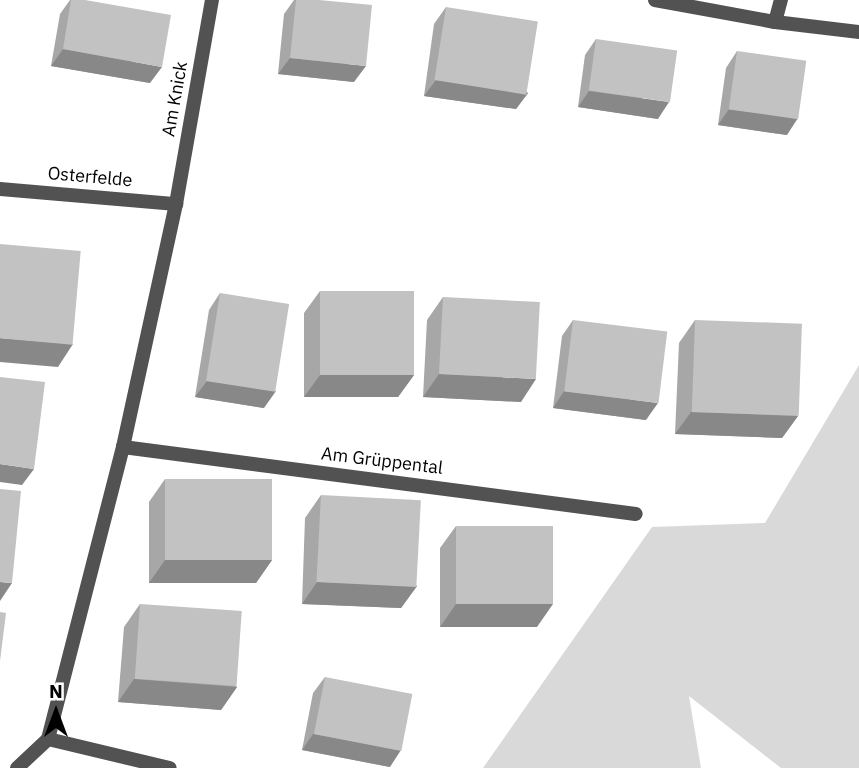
<!DOCTYPE html>
<html>
<head>
<meta charset="utf-8">
<style>
  body { margin:0 }
  #map { position:relative; width:859px; height:768px; overflow:hidden; background:#fff; font-family:"IBM Plex Sans",sans-serif }
  div>[style] { position:absolute }
  [style*='--x'] { left:calc(var(--x)*1px); top:calc(var(--y)*1px); width:calc(var(--w)*1px); rotate:calc(var(--a)*1deg) }
  .green>* { inset:0; background:#d9d9d9 }
  .lane>* { height:14px; margin:-7px; padding:0 7px; transform-origin:7px; border-radius:7px; background:#525252 }
  .street>* { height:14px; margin:-7px; padding:0 7px; transform-origin:7px; border-radius:7px; background:#525252 }
  .wall>* { inset:0; background:#a7a7a7 }
  .shaded-wall>* { inset:0; background:#888 }
  .building>* { inset:0; background:#c2c2c2; transform-origin:0 0 }
  span { translate:-50% -50%; white-space:nowrap; text-align:center; line-height:1.15; -webkit-text-stroke:5px #fff; paint-order:stroke }
  .street-label { font-size:18px; color:#000 }
  .north { position:absolute; left:21px; top:677px; width:70px; height:70px; -webkit-text-stroke:5px #fff; paint-order:stroke; rotate:0deg; font-size:19px; font-weight:700; line-height:28px; text-align:center; color:#000 }
  .north::after { content:''; display:block; margin:auto; width:24px; height:32px; background:#000; clip-path:polygon(50% 0,100% 100%,50% 72%,0 100%) }
</style>
</head>
<body>
<div id="map">
  <div class="green">
    <div style="clip-path:polygon(859px 365px,859px 768px,781px 768px,689px 696px,701px 768px,483px 768px,652px 527px,765px 523px)"></div>
  </div>
  <div class="lane">
    <div style="--x:775;--y:22;--w:85;--a:6.8"></div>
  </div>
  <div class="street">
    <div style="--x:655;--y:0;--w:122;--a:10.4"></div>
    <div style="--x:775;--y:22;--w:23;--a:-75"></div>
    <div style="--x:0;--y:189;--w:177;--a:4.9"></div>
    <div style="--x:123;--y:447;--w:517;--a:7.44"></div>
    <div style="--x:48;--y:739;--w:125;--a:13.4"></div>
    <div style="--x:17;--y:768;--w:42;--a:-43.1"></div>
    <div style="--x:48;--y:739;--w:301;--a:-75.6"></div>
    <div style="--x:123;--y:447;--w:249;--a:-77.7"></div>
    <div style="--x:176;--y:204;--w:207;--a:-80"></div>
  </div>
  <div class="wall">
    <div style="clip-path:polygon(70px 0,85px 0,150px 83px,51px 66px,60px 14px)"></div>
    <div style="clip-path:polygon(294px 0,319px 0,354px 82px,278px 74px,284px 14px)"></div>
    <div style="clip-path:polygon(446px 7px,528px 93px,516px 109px,424px 96px,434px 24px)"></div>
    <div style="clip-path:polygon(596px 39px,658px 119px,578px 107px,585px 55px)"></div>
    <div style="clip-path:polygon(737px 51px,787px 135px,718px 125px,726px 68px)"></div>
    <div style="clip-path:polygon(320px 291px,414px 375px,398px 397px,304px 397px,304px 313px)"></div>
    <div style="clip-path:polygon(220px 293px,264px 408px,195px 397px,209px 310px)"></div>
    <div style="clip-path:polygon(443px 297px,521px 402px,423px 397px,427px 320px)"></div>
    <div style="clip-path:polygon(573px 320px,646px 420px,553px 408px,562px 336px)"></div>
    <div style="clip-path:polygon(695px 320px,798px 416px,782px 438px,675px 434px,679px 343px)"></div>
    <div style="clip-path:polygon(165px 479px,272px 560px,256px 583px,149px 583px,149px 502px)"></div>
    <div style="clip-path:polygon(321px 495px,417px 586px,401px 608px,302px 604px,305px 518px)"></div>
    <div style="clip-path:polygon(456px 526px,537px 627px,440px 627px,440px 548px)"></div>
    <div style="clip-path:polygon(140px 604px,237px 687px,221px 710px,118px 702px,124px 627px)"></div>
    <div style="clip-path:polygon(325px 677px,390px 767px,302px 750px,313px 693px)"></div>
  </div>
  <div class="shaded-wall">
    <div style="clip-path:polygon(63px 49px,162px 67px,150px 83px,51px 66px)"></div>
    <div style="clip-path:polygon(290px 58px,366px 66px,354px 82px,278px 74px)"></div>
    <div style="clip-path:polygon(436px 80px,528px 93px,516px 109px,424px 96px)"></div>
    <div style="clip-path:polygon(589px 91px,669px 102px,658px 119px,578px 107px)"></div>
    <div style="clip-path:polygon(729px 109px,798px 118px,787px 135px,718px 125px)"></div>
    <div style="clip-path:polygon(0 338px,73px 344px,58px 367px,0 362px)"></div>
    <div style="clip-path:polygon(439px 374px,536px 379px,521px 402px,423px 397px)"></div>
    <div style="clip-path:polygon(320px 375px,414px 375px,398px 397px,304px 397px)"></div>
    <div style="clip-path:polygon(207px 381px,276px 391px,264px 408px,195px 397px)"></div>
    <div style="clip-path:polygon(564px 391px,658px 403px,646px 420px,553px 408px)"></div>
    <div style="clip-path:polygon(691px 412px,798px 416px,782px 438px,675px 434px)"></div>
    <div style="clip-path:polygon(0 464px,34px 469px,22px 485px,0 482px)"></div>
    <div style="clip-path:polygon(165px 560px,272px 560px,256px 583px,149px 583px)"></div>
    <div style="clip-path:polygon(0 582px,12px 583px,0 601px)"></div>
    <div style="clip-path:polygon(317px 582px,417px 586px,401px 608px,302px 604px)"></div>
    <div style="clip-path:polygon(456px 604px,553px 604px,537px 627px,440px 627px)"></div>
    <div style="clip-path:polygon(134px 679px,237px 687px,221px 710px,118px 702px)"></div>
    <div style="clip-path:polygon(313px 734px,401px 750px,390px 767px,302px 750px)"></div>
  </div>
  <div class="building">
    <div style="clip-path:polygon(71px 0,85px 0,171px 15px,162px 67px,63px 49px)"></div>
    <div style="clip-path:polygon(296px 0,319px 0,372px 5px,366px 66px,290px 58px)"></div>
    <div style="left:446px;top:7px;width:93px;height:74px;rotate:9deg"></div>
    <div style="left:596px;top:39px;width:82px;height:52px;rotate:8deg"></div>
    <div style="left:737px;top:51px;width:70px;height:59px;rotate:8deg"></div>
    <div style="left:0;top:244px;width:81px;height:94px;rotate:5deg"></div>
    <div style="left:320px;top:291px;width:94px;height:84px"></div>
    <div style="left:220px;top:293px;width:70px;height:89px;rotate:9deg"></div>
    <div style="left:443px;top:297px;width:97px;height:77px;rotate:3deg"></div>
    <div style="left:573px;top:320px;width:95px;height:72px;rotate:7deg"></div>
    <div style="left:695px;top:320px;width:107px;height:92px;rotate:2deg"></div>
    <div style="clip-path:polygon(0 377px,45px 382px,34px 469px,0 464px)"></div>
    <div style="left:165px;top:479px;width:107px;height:81px"></div>
    <div style="clip-path:polygon(0 489px,21px 491px,12px 583px,0 582px)"></div>
    <div style="left:321px;top:495px;width:100px;height:87px;rotate:3deg"></div>
    <div style="left:456px;top:526px;width:97px;height:78px"></div>
    <div style="left:140px;top:604px;width:102px;height:75px;rotate:4deg"></div>
    <div style="clip-path:polygon(0 612px,6px 613px,0 661px)"></div>
    <div style="left:325px;top:677px;width:89px;height:58px;rotate:11deg"></div>
  </div>
  <div class="street-label">
    <span style="left:175px;top:99px;rotate:-80deg">Am Knick</span>
    <span style="left:90px;top:177px;rotate:5deg">Osterfelde</span>
    <span style="left:382px;top:461px;rotate:7deg">Am Grüppental</span>
  </div>
  <div class="north">N</div>
</div>
</body>
</html>
